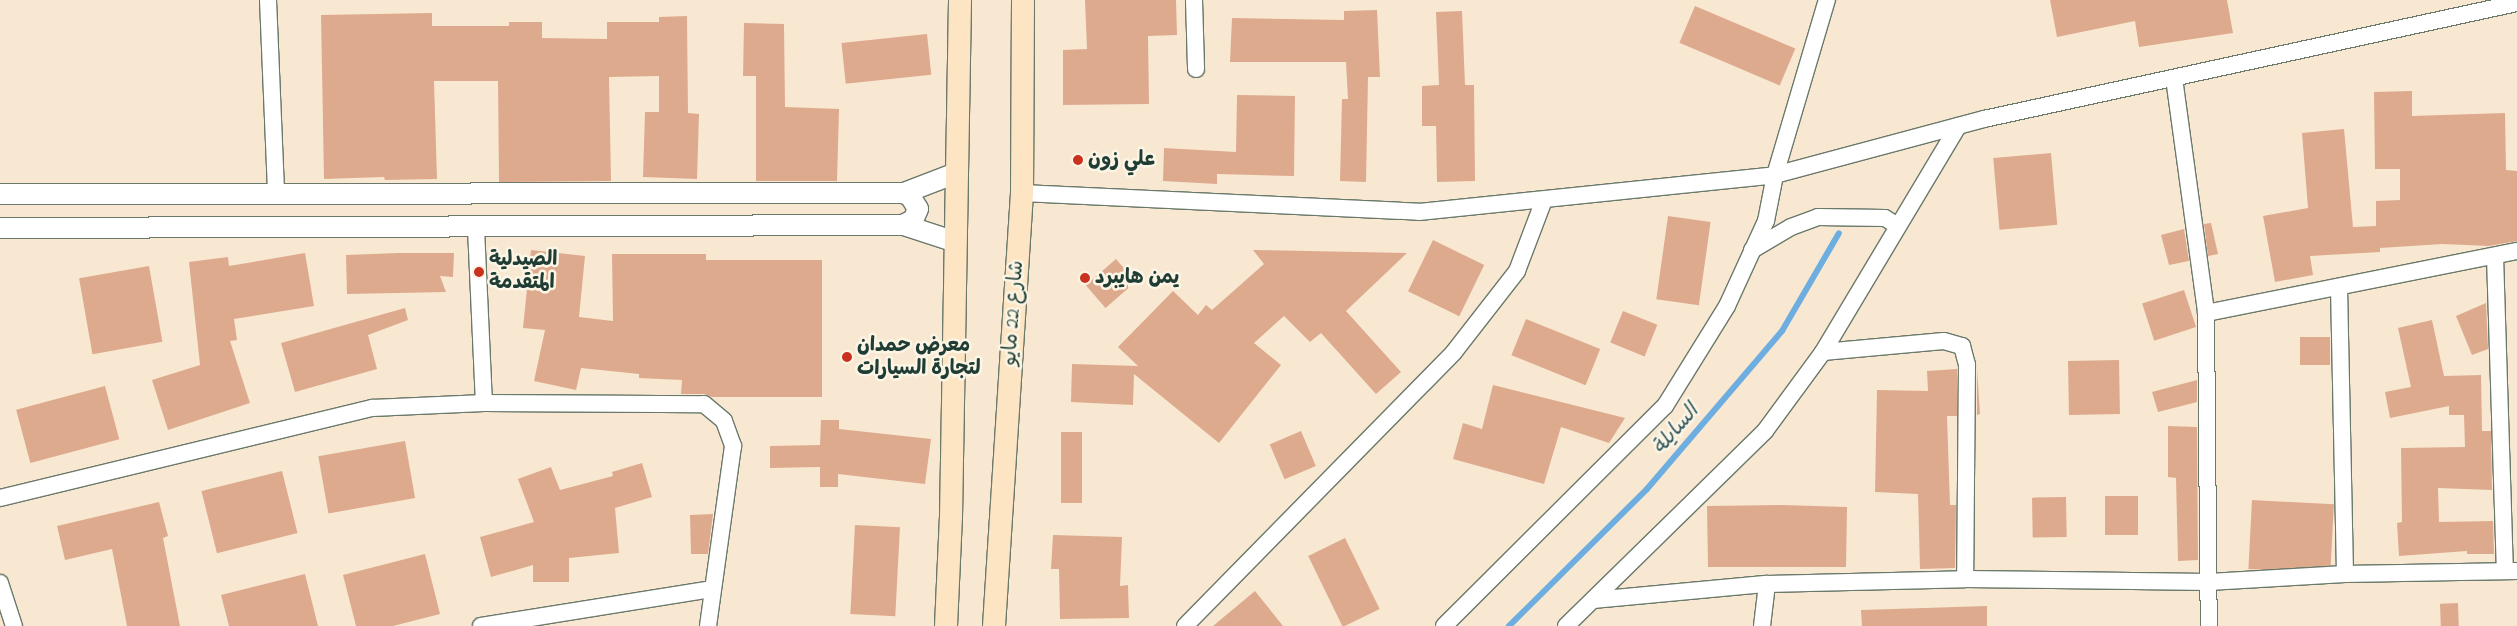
<!DOCTYPE html>
<html>
<head>
<meta charset="utf-8">
<style>
  body { margin:0 }
  #map { position:relative; width:2517px; height:626px; overflow:hidden; background:#f8e8d1; font-family:"Indie Flower","Playpen Sans Arabic",sans-serif }
  div>[style] { position:absolute }
  [style*='--x'] { left:calc(var(--x)*1px); top:calc(var(--y)*1px); width:calc(var(--w)*1px); rotate:calc(var(--a)*1deg) }
  .stream>* { height:6px; margin:-3px; padding:0 3px; transform-origin:3px; border-radius:3px; background:#6dade0 }
  .building>* { inset:0; background:#deaa8e; transform-origin:0 0 }
  .roads { filter:drop-shadow(1px 0 #6b796b) drop-shadow(-1px 0 #6b796b) drop-shadow(0 1px #6b796b) drop-shadow(0 -1px #6b796b) }
  .minor>* { height:16px; margin:-8px; padding:0 8px; transform-origin:8px; border-radius:8px; background:#fff }
  .tertiary>* { height:20px; margin:-10px; padding:0 10px; transform-origin:10px; border-radius:10px; background:#fff }
  .secondary>* { height:22px; margin:-11px; padding:0 11px; transform-origin:11px; border-radius:11px; background:#fde5c4 }
  .dots>* { width:14px; height:14px; translate:-50% -50%; box-sizing:border-box; border:2px solid #fcf5e5; border-radius:50% }
  span { translate:-50% -50%; white-space:nowrap; text-align:center; line-height:1.15; -webkit-text-stroke:5px #fcf5e5; paint-order:stroke }
  .poi-label { font-size:20px; color:#1f3d34; font-weight:700 }
  .left { translate:0 -50%; text-align:left }
  .street-label { font-size:20px; color:#1f3d34 }
  .water-label { font-size:21px; color:#32595f; font-style:italic }
</style>
</head>
<body>
<div id="map">
  <div class="stream">
    <div style="--x:1509;--y:626;--w:194;--a:-44.8"></div>
    <div style="--x:1647;--y:489;--w:208;--a:-49.5"></div>
    <div style="--x:1782;--y:331;--w:113;--a:-59.8"></div>
  </div>
  <div class="building">
    <div style="clip-path:polygon(1085px 0,1176px 0,1177px 35px,1148px 36px,1149px 104px,1063px 105px,1063px 50px,1087px 49px)"></div>
    <div style="clip-path:polygon(2050px 0,2227px 0,2233px 33px,2139px 47px,2135px 21px,2057px 37px)"></div>
    <div style="left:1695px;top:6px;width:109px;height:40px;rotate:23deg"></div>
    <div style="clip-path:polygon(1377px 10px,1380px 77px,1368px 77px,1366px 182px,1340px 181px,1342px 99px,1348px 99px,1346px 62px,1230px 62px,1232px 18px,1344px 20px,1344px 11px)"></div>
    <div style="clip-path:polygon(1462px 11px,1465px 85px,1474px 85px,1475px 181px,1437px 182px,1436px 126px,1422px 126px,1422px 86px,1439px 85px,1436px 12px)"></div>
    <div style="clip-path:polygon(432px 13px,432px 26px,509px 26px,509px 22px,542px 22px,542px 38px,607px 39px,607px 22px,659px 22px,659px 17px,687px 16px,688px 113px,699px 114px,697px 179px,643px 177px,645px 112px,659px 112px,659px 76px,609px 77px,611px 181px,499px 182px,498px 81px,434px 81px,437px 179px,385px 180px,384px 177px,324px 179px,321px 15px)"></div>
    <div style="clip-path:polygon(744px 23px,784px 24px,785px 107px,839px 109px,837px 181px,756px 181px,756px 76px,743px 76px)"></div>
    <div style="left:927px;top:34px;width:41px;height:86px;rotate:84deg"></div>
    <div style="clip-path:polygon(2412px 91px,2412px 116px,2505px 113px,2506px 170px,2517px 171px,2517px 241px,2489px 246px,2442px 244px,2380px 248px,2380px 252px,2310px 256px,2313px 275px,2275px 282px,2263px 216px,2308px 208px,2302px 133px,2344px 129px,2353px 227px,2376px 226px,2376px 201px,2400px 200px,2400px 169px,2375px 169px,2374px 92px)"></div>
    <div style="clip-path:polygon(1237px 95px,1295px 96px,1294px 176px,1217px 174px,1217px 184px,1163px 181px,1164px 148px,1236px 152px)"></div>
    <div style="left:2051px;top:153px;width:72px;height:58px;rotate:85deg"></div>
    <div style="left:1668px;top:216px;width:43px;height:84px;rotate:8deg"></div>
    <div style="clip-path:polygon(2211px 223px,2218px 254px,2208px 256px,2204px 224px)"></div>
    <div style="clip-path:polygon(2184px 229px,2189px 261px,2169px 265px,2161px 235px)"></div>
    <div style="left:1433px;top:240px;width:57px;height:57px;rotate:26deg"></div>
    <div style="clip-path:polygon(531px 250px,585px 256px,579px 317px,613px 321px,612px 254px,706px 254px,706px 260px,822px 260px,822px 397px,712px 397px,704px 394px,681px 394px,682px 380px,639px 378px,639px 374px,581px 368px,576px 390px,534px 381px,545px 330px,523px 328px)"></div>
    <div style="clip-path:polygon(1253px 250px,1407px 253px,1346px 311px,1401px 372px,1376px 394px,1321px 333px,1310px 342px,1284px 316px,1254px 343px,1281px 365px,1219px 443px,1134px 374px,1133px 405px,1071px 402px,1072px 364px,1138px 366px,1118px 347px,1173px 291px,1198px 315px,1206px 305px,1212px 310px,1264px 264px)"></div>
    <div style="clip-path:polygon(305px 253px,314px 306px,234px 319px,237px 340px,230px 341px,250px 403px,168px 430px,152px 380px,200px 365px,189px 262px,228px 257px,229px 266px)"></div>
    <div style="clip-path:polygon(398px 253px,454px 253px,453px 277px,440px 276px,446px 292px,347px 294px,346px 255px)"></div>
    <div style="left:1116px;top:259px;width:30px;height:40px;rotate:49deg"></div>
    <div style="left:149px;top:266px;width:77px;height:71px;rotate:80deg"></div>
    <div style="left:2184px;top:290px;width:39px;height:44px;rotate:72deg"></div>
    <div style="clip-path:polygon(2486px 303px,2488px 349px,2472px 355px,2456px 316px)"></div>
    <div style="clip-path:polygon(405px 308px,408px 320px,368px 335px,377px 369px,295px 392px,281px 343px)"></div>
    <div style="left:1623px;top:311px;width:37px;height:34px;rotate:22deg"></div>
    <div style="left:1526px;top:319px;width:80px;height:39px;rotate:22deg"></div>
    <div style="clip-path:polygon(2432px 320px,2444px 376px,2481px 375px,2482px 431px,2491px 431px,2492px 490px,2438px 488px,2439px 522px,2493px 521px,2494px 554px,2467px 554px,2467px 551px,2399px 556px,2397px 523px,2402px 522px,2401px 448px,2465px 447px,2464px 415px,2449px 415px,2449px 406px,2390px 418px,2385px 392px,2411px 387px,2398px 328px)"></div>
    <div style="left:2300px;top:337px;width:30px;height:28px"></div>
    <div style="left:2119px;top:360px;width:54px;height:51px;rotate:89deg"></div>
    <div style="clip-path:polygon(1977px 368px,1980px 414px,1977px 415px)"></div>
    <div style="clip-path:polygon(1957px 369px,1957px 416px,1947px 416px,1950px 505px,1956px 505px,1955px 568px,1920px 569px,1918px 494px,1875px 492px,1877px 390px,1928px 391px,1927px 371px)"></div>
    <div style="clip-path:polygon(2197px 380px,2197px 402px,2158px 412px,2152px 392px)"></div>
    <div style="clip-path:polygon(1493px 385px,1625px 418px,1609px 443px,1561px 427px,1544px 484px,1453px 459px,1463px 423px,1482px 429px)"></div>
    <div style="left:105px;top:386px;width:55px;height:92px;rotate:75deg"></div>
    <div style="clip-path:polygon(821px 420px,839px 420px,839px 429px,931px 439px,925px 484px,838px 474px,838px 487px,820px 487px,820px 467px,770px 468px,770px 446px,820px 445px)"></div>
    <div style="clip-path:polygon(2168px 426px,2197px 427px,2198px 560px,2178px 561px,2176px 478px,2168px 477px)"></div>
    <div style="left:1301px;top:431px;width:38px;height:34px;rotate:67deg"></div>
    <div style="left:1061px;top:432px;width:21px;height:71px"></div>
    <div style="left:405px;top:441px;width:58px;height:88px;rotate:80deg"></div>
    <div style="clip-path:polygon(642px 463px,652px 497px,615px 508px,619px 553px,569px 558px,569px 582px,533px 582px,533px 565px,491px 577px,480px 537px,534px 522px,518px 479px,551px 467px,560px 490px,613px 476px,612px 472px)"></div>
    <div style="left:282px;top:471px;width:64px;height:83px;rotate:76deg"></div>
    <div style="left:2105px;top:496px;width:33px;height:39px"></div>
    <div style="left:2066px;top:497px;width:40px;height:34px;rotate:89deg"></div>
    <div style="left:2252px;top:500px;width:82px;height:69px;rotate:3deg"></div>
    <div style="clip-path:polygon(159px 502px,168px 536px,163px 538px,180px 626px,127px 626px,112px 549px,65px 560px,57px 526px)"></div>
    <div style="clip-path:polygon(1782px 505px,1847px 507px,1846px 567px,1708px 567px,1707px 506px)"></div>
    <div style="clip-path:polygon(713px 514px,708px 554px,691px 554px,690px 515px)"></div>
    <div style="left:855px;top:525px;width:45px;height:89px;rotate:3deg"></div>
    <div style="clip-path:polygon(1053px 535px,1122px 537px,1120px 586px,1128px 585px,1129px 618px,1060px 619px,1059px 569px,1051px 569px)"></div>
    <div style="left:1345px;top:538px;width:79px;height:41px;rotate:64deg"></div>
    <div style="clip-path:polygon(425px 554px,440px 614px,393px 626px,356px 626px,343px 575px)"></div>
    <div style="clip-path:polygon(305px 574px,318px 626px,229px 626px,221px 595px)"></div>
    <div style="clip-path:polygon(1255px 591px,1283px 626px,1213px 626px)"></div>
    <div style="left:2458px;top:603px;width:23px;height:18px;rotate:88deg"></div>
    <div style="clip-path:polygon(1987px 606px,1987px 626px,1862px 626px,1861px 610px)"></div>
  </div>
  <div class="roads">
    <div class="minor">
      <div style="--x:268;--y:0;--w:194;--a:87.6"></div>
      <div style="--x:1194;--y:0;--w:69;--a:88.3"></div>
      <div style="--x:2174;--y:78;--w:237;--a:82.2"></div>
      <div style="--x:2206;--y:313;--w:313;--a:89.5"></div>
      <div style="--x:1022;--y:193;--w:397;--a:2.7"></div>
      <div style="--x:1419;--y:212;--w:358;--a:-5.9"></div>
      <div style="--x:1775;--y:175;--w:216;--a:-15"></div>
      <div style="--x:1984;--y:119;--w:545;--a:-12.28"></div>
      <div style="--x:476;--y:228;--w:175;--a:87.4"></div>
      <div style="--x:1752;--y:250;--w:45;--a:-30.5"></div>
      <div style="--x:1791;--y:227;--w:29;--a:-20"></div>
      <div style="--x:1818;--y:217;--w:67;--a:0.9"></div>
      <div style="--x:1885;--y:218;--w:15;--a:32"></div>
      <div style="--x:2495;--y:256;--w:315;--a:88.2"></div>
      <div style="--x:2339;--y:287;--w:287;--a:88.8"></div>
      <div style="--x:2206;--y:313;--w:317;--a:-11.3"></div>
      <div style="--x:1823;--y:352;--w:121;--a:-5.2"></div>
      <div style="--x:1944;--y:341;--w:19;--a:16"></div>
      <div style="--x:1962;--y:346;--w:20;--a:75"></div>
      <div style="--x:1967;--y:365;--w:214;--a:90.5"></div>
      <div style="--x:0;--y:498;--w:383;--a:-13.6"></div>
      <div style="--x:372;--y:408;--w:112;--a:-2.6"></div>
      <div style="--x:484;--y:403;--w:220;--a:0.3"></div>
      <div style="--x:704;--y:404;--w:26;--a:40"></div>
      <div style="--x:724;--y:421;--w:27;--a:70"></div>
      <div style="--x:733;--y:446;--w:182;--a:97.9"></div>
      <div style="--x:0;--y:583;--w:45;--a:72"></div>
      <div style="--x:1593;--y:600;--w:175;--a:-5.3"></div>
      <div style="--x:1767;--y:584;--w:198;--a:-1.4"></div>
      <div style="--x:1965;--y:579;--w:244;--a:0.7"></div>
      <div style="--x:2209;--y:582;--w:136;--a:-3.4"></div>
      <div style="--x:2345;--y:574;--w:172;--a:-1"></div>
      <div style="--x:481;--y:626;--w:233;--a:-9.1"></div>
      <div style="--x:1185;--y:626;--w:384;--a:-45.5"></div>
      <div style="--x:1454;--y:352;--w:103;--a:-52.1"></div>
      <div style="--x:1517;--y:271;--w:76;--a:-69.2"></div>
      <div style="--x:1444;--y:626;--w:312;--a:-44.9"></div>
      <div style="--x:1665;--y:406;--w:118;--a:-58.2"></div>
      <div style="--x:1727;--y:306;--w:94;--a:-65.4"></div>
      <div style="--x:1766;--y:221;--w:47;--a:-78.9"></div>
      <div style="--x:1775;--y:175;--w:183;--a:-73.5"></div>
      <div style="--x:1566;--y:626;--w:279;--a:-44.4"></div>
      <div style="--x:1765;--y:431;--w:98;--a:-53.7"></div>
      <div style="--x:1823;--y:352;--w:263;--a:-59.1"></div>
      <div style="--x:1762;--y:626;--w:42;--a:-83.2"></div>
    </div>
    <div class="tertiary">
      <div style="--x:903;--y:193;--w:8;--a:23"></div>
      <div style="--x:910;--y:196;--w:15;--a:58"></div>
      <div style="--x:918;--y:209;--w:12;--a:114"></div>
      <div style="--x:913;--y:220;--w:11;--a:153"></div>
      <div style="--x:0;--y:194;--w:904;--a:-0.06"></div>
      <div style="--x:904;--y:193;--w:56;--a:-21"></div>
      <div style="--x:0;--y:228;--w:904;--a:-0.19"></div>
      <div style="--x:904;--y:225;--w:55;--a:18.1"></div>
    </div>
    <div class="secondary">
      <div style="--x:946;--y:626;--w:109;--a:-87.4"></div>
      <div style="--x:951;--y:517;--w:517;--a:-89"></div>
      <div style="--x:994;--y:626;--w:434;--a:-86.3"></div>
      <div style="--x:1022;--y:193;--w:193;--a:-89.7"></div>
    </div>
  </div>
  <div class="dots">
    <div style="left:1078px;top:160px;background:#c8321e"></div>
    <div style="left:479px;top:272px;background:#c8321e"></div>
    <div style="left:1085px;top:278px;background:#c8321e"></div>
    <div style="left:847px;top:357px;background:#c8321e"></div>
  </div>
  <div class="poi-label">
    <span class="left" style="left:1088px;top:160px">علي زون</span>
    <span class="left" style="left:489px;top:272px">الصيدلية<br>المتقدمة</span>
    <span class="left" style="left:1095px;top:278px">يمن هايبرد</span>
    <span class="left" style="left:857px;top:358px">معرض حمدان<br>لتجارة السيارات</span>
  </div>
  <div class="street-label">
    <span style="left:1014px;top:313px;rotate:-86deg">شارع 22 مايو</span>
  </div>
  <div class="water-label">
    <span style="left:1676px;top:430px;rotate:-49deg">السايلة</span>
  </div>
</div>
</body>
</html>
